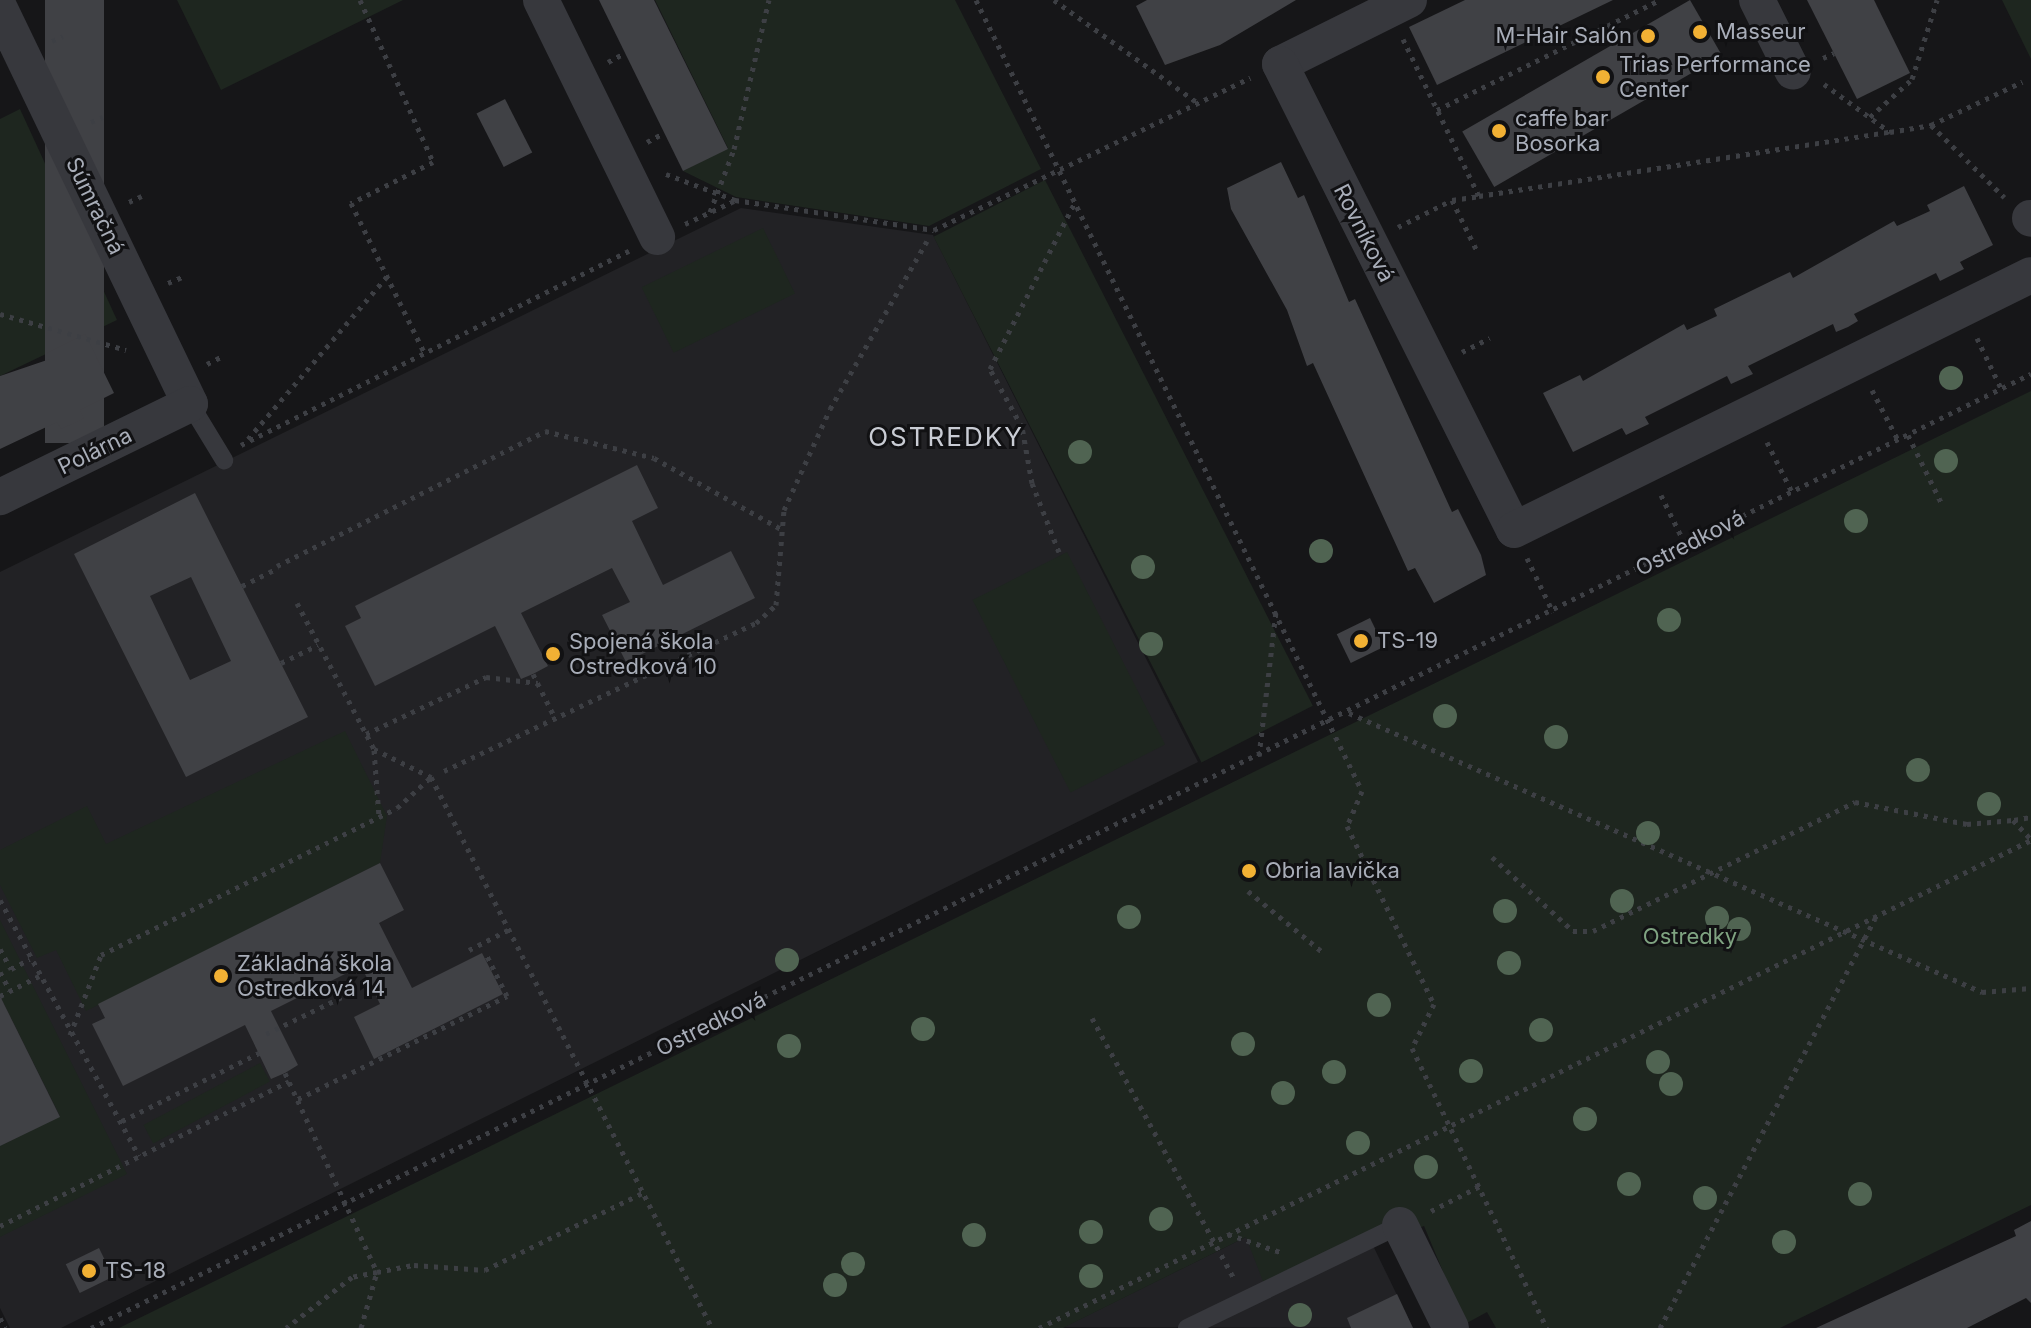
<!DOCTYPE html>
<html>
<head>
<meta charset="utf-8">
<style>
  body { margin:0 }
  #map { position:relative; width:2031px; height:1328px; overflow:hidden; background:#161618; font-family:Inter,sans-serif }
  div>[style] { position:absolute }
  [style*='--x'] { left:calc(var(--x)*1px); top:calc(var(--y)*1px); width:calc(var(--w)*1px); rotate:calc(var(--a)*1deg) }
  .built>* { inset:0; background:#222225 }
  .green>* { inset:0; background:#1e261f; transform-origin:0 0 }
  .building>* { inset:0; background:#404145; transform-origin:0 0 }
  .path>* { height:5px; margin-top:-2.5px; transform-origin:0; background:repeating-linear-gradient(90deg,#3d3f44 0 4px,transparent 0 10px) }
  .service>* { height:18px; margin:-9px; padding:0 9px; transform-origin:9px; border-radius:9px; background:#37383d }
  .minor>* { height:36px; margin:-18px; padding:0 18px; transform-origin:18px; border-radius:18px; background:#37383d }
  .trees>* { width:24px; height:24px; margin:-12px; border-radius:50%; background:#506452 }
  .dots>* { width:22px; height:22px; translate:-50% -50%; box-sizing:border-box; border:4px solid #111113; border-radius:50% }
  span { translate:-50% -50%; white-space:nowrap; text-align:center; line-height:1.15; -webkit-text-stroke:6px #111113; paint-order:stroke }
  .poi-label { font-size:22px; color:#a8adb8 }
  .left { translate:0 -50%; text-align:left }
  .right { translate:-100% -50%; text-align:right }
  .street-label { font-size:22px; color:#a8adb8 }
  .park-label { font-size:22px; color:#7fa381 }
  .quarter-label { font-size:26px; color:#c9ccd4; letter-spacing:2px }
</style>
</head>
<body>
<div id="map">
  <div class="built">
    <div style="clip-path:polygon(741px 208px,933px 235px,1198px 762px,61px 1328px,10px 1328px,0 1308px,0 572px)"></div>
    <div style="clip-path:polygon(1345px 1188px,1413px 1328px,1064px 1327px)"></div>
  </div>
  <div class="green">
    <div style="clip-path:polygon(177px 0,403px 0,221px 90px)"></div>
    <div style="clip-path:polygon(655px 0,955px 0,1041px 169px,929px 226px,736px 197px,683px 171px,728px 148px)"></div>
    <div style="clip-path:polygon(2002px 0,2031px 0,2031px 59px)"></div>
    <div style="clip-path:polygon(20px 109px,117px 320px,0 376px,0 119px)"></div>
    <div style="left:1045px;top:180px;width:590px;height:125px;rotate:63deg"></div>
    <div style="left:763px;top:228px;width:73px;height:135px;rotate:64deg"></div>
    <div style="clip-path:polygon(2031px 391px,2031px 1205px,1780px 1328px,1496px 1328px,1487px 1312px,1465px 1324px,1424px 1226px,1264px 1284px,1246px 1237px,1063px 1328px,119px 1328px)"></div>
    <div style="left:1067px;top:552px;width:216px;height:106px;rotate:63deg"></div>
    <div style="clip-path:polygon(345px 731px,387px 816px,380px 863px,86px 1011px,56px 950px,37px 958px,0 885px,0 850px,87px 806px,106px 844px)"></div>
    <div style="clip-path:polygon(0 920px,127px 1174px,0 1237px,0 1146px,60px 1116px,0 996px)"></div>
    <div style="left:260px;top:1063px;width:21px;height:132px;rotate:62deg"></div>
  </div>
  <div class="building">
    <div style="left:45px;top:0;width:59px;height:443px"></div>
    <div style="clip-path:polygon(599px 0,654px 0,728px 149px,683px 171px)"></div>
    <div style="clip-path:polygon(1147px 0,1296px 0,1220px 45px,1165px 65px,1136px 6px)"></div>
    <div style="clip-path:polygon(1465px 0,1613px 0,1437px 85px,1409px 27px)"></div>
    <div style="left:1690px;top:0;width:64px;height:263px;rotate:60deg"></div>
    <div style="clip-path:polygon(1807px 0,1874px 0,1910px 73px,1857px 99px)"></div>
    <div style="left:505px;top:99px;width:60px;height:32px;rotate:63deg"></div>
    <div style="clip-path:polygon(1281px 162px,1298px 198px,1304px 195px,1349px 302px,1355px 299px,1452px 512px,1458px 509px,1481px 555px,1486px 575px,1434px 603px,1415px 568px,1408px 571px,1313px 363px,1307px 366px,1287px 310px,1231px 209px,1227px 188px)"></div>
    <div style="clip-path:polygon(1964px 186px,1993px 245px,1960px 262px,1964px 269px,1940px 281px,1936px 273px,1854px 314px,1858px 321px,1848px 327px,1836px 332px,1833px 324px,1748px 366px,1753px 374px,1731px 384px,1727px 376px,1645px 417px,1649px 424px,1626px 435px,1622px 428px,1573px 452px,1543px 393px,1580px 375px,1583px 381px,1684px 324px,1687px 330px,1717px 316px,1714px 309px,1790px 272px,1793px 278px,1894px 221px,1897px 226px,1930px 211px,1927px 205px)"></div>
    <div style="clip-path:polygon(85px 334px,114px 393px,80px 410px,84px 418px,72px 424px,61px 429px,57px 422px,0 449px,0 376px,50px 359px,47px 353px)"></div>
    <div style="clip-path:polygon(637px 465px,658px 508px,632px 521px,663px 585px,731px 551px,755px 598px,626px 662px,602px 615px,630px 602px,612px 568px,521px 613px,548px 666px,533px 674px,521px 679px,495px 626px,375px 686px,345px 626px,361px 618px,355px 606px)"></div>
    <div style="clip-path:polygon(evenodd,195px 493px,308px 717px,186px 777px,74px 554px,195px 493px,191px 577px,231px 661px,190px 680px,150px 596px,191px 577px)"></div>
    <div style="left:1370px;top:618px;width:32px;height:37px;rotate:64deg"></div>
    <div style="clip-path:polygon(380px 863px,404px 910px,379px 923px,412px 988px,482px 953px,503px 994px,374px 1059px,354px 1017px,380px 1004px,361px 966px,271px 1011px,298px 1065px,285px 1073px,271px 1079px,245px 1025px,123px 1086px,92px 1024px,105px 1018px,98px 1004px)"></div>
    <div style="clip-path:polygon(0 996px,60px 1117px,0 1146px)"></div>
    <div style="clip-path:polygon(2031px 1221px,2031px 1303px,2026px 1298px,1967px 1328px,1816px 1328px,2016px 1236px,2014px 1230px)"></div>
    <div style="left:99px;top:1248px;width:32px;height:37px;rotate:64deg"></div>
    <div style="clip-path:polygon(1397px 1294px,1413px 1328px,1351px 1328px,1347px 1318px)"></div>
  </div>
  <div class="path">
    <div style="--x:360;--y:0;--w:178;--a:65.7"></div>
    <div style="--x:433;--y:162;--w:92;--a:153.4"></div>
    <div style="--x:351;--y:203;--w:168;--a:63.9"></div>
    <div style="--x:976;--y:0;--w:880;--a:63.99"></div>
    <div style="--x:1362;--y:791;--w:38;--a:113"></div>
    <div style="--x:1347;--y:826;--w:198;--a:64"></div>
    <div style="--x:1434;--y:1004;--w:49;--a:116.6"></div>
    <div style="--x:1412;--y:1048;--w:311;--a:64.3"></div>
    <div style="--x:1054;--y:0;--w:177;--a:35.6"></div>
    <div style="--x:1403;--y:39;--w:174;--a:64.2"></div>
    <div style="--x:1479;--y:196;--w:416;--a:-8.9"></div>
    <div style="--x:52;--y:41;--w:12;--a:-24"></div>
    <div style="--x:1823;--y:58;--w:12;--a:-24"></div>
    <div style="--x:608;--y:62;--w:19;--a:-28"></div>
    <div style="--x:1824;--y:84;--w:82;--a:36"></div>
    <div style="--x:1890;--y:132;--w:42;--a:-9.7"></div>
    <div style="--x:1931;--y:125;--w:101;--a:-25.3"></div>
    <div style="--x:1437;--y:110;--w:249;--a:-26.3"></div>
    <div style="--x:1870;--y:117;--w:57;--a:-42.1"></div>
    <div style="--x:1912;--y:79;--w:83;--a:-72.4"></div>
    <div style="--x:91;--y:122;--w:13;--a:-23"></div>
    <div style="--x:1931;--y:125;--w:103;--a:44.6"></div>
    <div style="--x:647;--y:142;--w:19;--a:-28"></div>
    <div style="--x:666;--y:174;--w:74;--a:20.6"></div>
    <div style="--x:735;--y:200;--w:201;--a:8.6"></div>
    <div style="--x:934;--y:230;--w:351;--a:-25.7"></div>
    <div style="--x:1452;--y:200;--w:57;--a:63.9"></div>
    <div style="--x:129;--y:202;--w:14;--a:-25"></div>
    <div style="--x:710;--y:212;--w:67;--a:-69.1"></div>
    <div style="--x:734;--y:149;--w:153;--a:-76.8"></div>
    <div style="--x:685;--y:224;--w:54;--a:-25.1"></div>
    <div style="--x:1398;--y:227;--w:60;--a:-26.6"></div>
    <div style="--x:1452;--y:200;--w:27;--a:-8"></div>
    <div style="--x:168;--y:283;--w:15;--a:-23"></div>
    <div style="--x:0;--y:314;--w:131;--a:15.9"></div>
    <div style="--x:1977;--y:338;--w:55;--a:64.4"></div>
    <div style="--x:1462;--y:352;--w:31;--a:-27"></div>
    <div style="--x:207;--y:364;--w:16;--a:-27"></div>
    <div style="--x:1872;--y:390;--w:56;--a:62.5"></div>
    <div style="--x:1908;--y:435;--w:75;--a:63.8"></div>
    <div style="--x:248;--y:439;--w:214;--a:-49.5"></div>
    <div style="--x:1767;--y:442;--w:56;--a:63.4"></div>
    <div style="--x:241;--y:445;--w:434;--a:-26.6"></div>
    <div style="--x:1661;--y:495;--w:57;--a:63.9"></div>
    <div style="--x:1059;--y:552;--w:74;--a:-111.4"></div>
    <div style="--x:1032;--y:483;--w:57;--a:-100.1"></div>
    <div style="--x:1022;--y:427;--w:66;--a:-118.9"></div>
    <div style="--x:990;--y:369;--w:187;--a:-63"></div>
    <div style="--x:1527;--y:558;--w:60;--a:64.3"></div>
    <div style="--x:277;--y:566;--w:300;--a:-26.7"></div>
    <div style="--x:545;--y:431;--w:112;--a:13.9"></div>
    <div style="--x:654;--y:458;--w:145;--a:29.2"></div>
    <div style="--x:242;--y:586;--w:40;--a:-26.6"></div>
    <div style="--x:297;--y:603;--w:165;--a:62.2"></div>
    <div style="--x:374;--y:749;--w:64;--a:26.2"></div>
    <div style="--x:431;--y:777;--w:619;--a:62.98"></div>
    <div style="--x:281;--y:663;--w:41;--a:-25.9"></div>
    <div style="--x:533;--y:674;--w:49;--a:63.4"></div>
    <div style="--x:1349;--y:713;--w:692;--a:23.79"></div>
    <div style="--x:1982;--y:992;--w:49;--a:-4.7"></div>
    <div style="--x:366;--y:734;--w:133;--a:-25.4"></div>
    <div style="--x:486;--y:677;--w:52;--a:6.6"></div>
    <div style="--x:374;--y:750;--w:67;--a:85.7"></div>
    <div style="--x:1259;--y:756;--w:146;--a:-83.3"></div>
    <div style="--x:444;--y:771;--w:345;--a:-25.4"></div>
    <div style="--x:756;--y:623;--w:27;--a:-42"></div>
    <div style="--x:776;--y:605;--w:95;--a:-85.2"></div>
    <div style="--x:784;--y:510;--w:111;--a:-65.5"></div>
    <div style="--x:830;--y:409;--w:194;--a:-60"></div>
    <div style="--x:2014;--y:820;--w:17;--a:-10"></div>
    <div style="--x:1492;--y:857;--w:110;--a:42.4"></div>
    <div style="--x:1573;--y:931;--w:20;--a:0"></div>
    <div style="--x:1593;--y:931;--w:292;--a:-26.2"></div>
    <div style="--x:1855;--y:802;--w:114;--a:11.1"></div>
    <div style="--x:1967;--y:824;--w:46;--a:-5"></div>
    <div style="--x:2013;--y:820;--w:26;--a:47"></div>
    <div style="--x:1248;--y:891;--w:99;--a:39.3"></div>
    <div style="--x:0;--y:900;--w:291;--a:61.5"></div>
    <div style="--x:0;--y:949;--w:23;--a:61"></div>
    <div style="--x:11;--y:969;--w:21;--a:-28"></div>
    <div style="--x:469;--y:950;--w:46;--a:-27.1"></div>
    <div style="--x:0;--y:972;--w:21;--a:62"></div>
    <div style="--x:0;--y:996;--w:44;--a:-27.1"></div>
    <div style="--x:1092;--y:1018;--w:298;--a:61.4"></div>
    <div style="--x:266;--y:1034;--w:98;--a:-26"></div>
    <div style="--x:70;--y:1035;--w:86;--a:-68.8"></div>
    <div style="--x:101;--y:955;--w:330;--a:-26.4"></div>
    <div style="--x:397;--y:808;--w:46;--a:-42.4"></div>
    <div style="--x:285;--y:1073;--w:219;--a:65.2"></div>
    <div style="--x:377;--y:1272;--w:25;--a:169"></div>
    <div style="--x:352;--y:1277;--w:83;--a:142.3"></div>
    <div style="--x:298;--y:1099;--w:233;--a:-26.2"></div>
    <div style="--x:507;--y:996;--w:47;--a:-116.6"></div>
    <div style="--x:122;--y:1121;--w:153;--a:-26.4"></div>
    <div style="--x:1431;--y:1211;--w:55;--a:-27"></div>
    <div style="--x:0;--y:1226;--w:323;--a:-26.6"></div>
    <div style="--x:1228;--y:1234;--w:58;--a:19.1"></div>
    <div style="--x:0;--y:1318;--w:11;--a:63"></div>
    <div style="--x:91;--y:1328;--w:2162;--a:-26.19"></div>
    <div style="--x:361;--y:1328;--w:58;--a:-74.1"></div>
    <div style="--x:377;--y:1272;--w:38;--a:-11"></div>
    <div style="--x:414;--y:1265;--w:71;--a:4"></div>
    <div style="--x:485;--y:1270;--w:177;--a:-26.1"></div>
    <div style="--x:1039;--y:1328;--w:1106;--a:-26.19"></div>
    <div style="--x:1660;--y:1328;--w:463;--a:-62.3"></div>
  </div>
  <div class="service">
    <div style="--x:190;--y:404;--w:66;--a:58.7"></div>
    <div style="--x:1187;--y:1328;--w:237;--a:-25.8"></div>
  </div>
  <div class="minor">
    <div style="--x:541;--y:0;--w:264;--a:63.9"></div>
    <div style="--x:1409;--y:0;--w:144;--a:153.6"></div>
    <div style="--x:1280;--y:64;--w:521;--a:63.34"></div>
    <div style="--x:1514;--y:530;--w:576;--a:-26.25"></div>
    <div style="--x:1757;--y:0;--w:80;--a:63.4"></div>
    <div style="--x:0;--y:9;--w:438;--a:64.3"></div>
    <div style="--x:190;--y:404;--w:212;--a:153.9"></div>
    <div style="--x:2030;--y:218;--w:1;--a:45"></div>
    <div style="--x:1400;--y:1225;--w:115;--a:63.7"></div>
  </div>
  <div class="trees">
    <div style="left:1951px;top:378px"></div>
    <div style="left:1080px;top:452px"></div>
    <div style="left:1946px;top:461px"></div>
    <div style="left:1856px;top:521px"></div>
    <div style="left:1321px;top:551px"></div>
    <div style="left:1143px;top:567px"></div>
    <div style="left:1669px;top:620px"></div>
    <div style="left:1151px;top:644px"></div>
    <div style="left:1445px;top:716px"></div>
    <div style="left:1556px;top:737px"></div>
    <div style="left:1918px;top:770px"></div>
    <div style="left:1989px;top:804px"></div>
    <div style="left:1648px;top:833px"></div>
    <div style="left:1622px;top:901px"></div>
    <div style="left:1505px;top:911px"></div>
    <div style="left:1129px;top:917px"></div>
    <div style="left:1717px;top:918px"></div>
    <div style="left:1739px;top:929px"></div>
    <div style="left:787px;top:960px"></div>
    <div style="left:1509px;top:963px"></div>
    <div style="left:1379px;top:1005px"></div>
    <div style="left:923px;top:1029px"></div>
    <div style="left:1541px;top:1030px"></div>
    <div style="left:1243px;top:1044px"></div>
    <div style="left:789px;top:1046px"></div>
    <div style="left:1658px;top:1062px"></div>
    <div style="left:1471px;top:1071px"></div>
    <div style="left:1334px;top:1072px"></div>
    <div style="left:1671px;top:1084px"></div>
    <div style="left:1283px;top:1093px"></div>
    <div style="left:1585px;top:1119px"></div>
    <div style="left:1358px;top:1143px"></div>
    <div style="left:1426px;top:1167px"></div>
    <div style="left:1629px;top:1184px"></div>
    <div style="left:1860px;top:1194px"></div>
    <div style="left:1705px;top:1198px"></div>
    <div style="left:1161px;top:1219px"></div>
    <div style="left:1091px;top:1232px"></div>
    <div style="left:974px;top:1235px"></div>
    <div style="left:1784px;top:1242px"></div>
    <div style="left:853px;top:1264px"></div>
    <div style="left:1091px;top:1276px"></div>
    <div style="left:835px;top:1285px"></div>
    <div style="left:1300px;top:1315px"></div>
  </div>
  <div class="dots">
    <div style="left:1700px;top:32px;background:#f2b134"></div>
    <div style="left:1648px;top:36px;background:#f2b134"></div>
    <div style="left:1603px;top:77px;background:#f2b134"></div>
    <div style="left:1499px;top:131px;background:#f2b134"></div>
    <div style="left:1361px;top:641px;background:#f2b134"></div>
    <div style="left:553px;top:654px;background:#f2b134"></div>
    <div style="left:1249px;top:871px;background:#f2b134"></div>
    <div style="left:221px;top:976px;background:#f2b134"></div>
    <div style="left:89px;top:1271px;background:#f2b134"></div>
  </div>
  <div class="poi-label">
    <span class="left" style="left:1716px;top:32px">Masseur</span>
    <span class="right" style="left:1632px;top:36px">M-Hair Salón</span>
    <span class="left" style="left:1619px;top:77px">Trias Performance<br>Center</span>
    <span class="left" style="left:1515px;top:131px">caffe bar<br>Bosorka</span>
    <span class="left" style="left:569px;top:654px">Spojená škola<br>Ostredková 10</span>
    <span class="left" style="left:1377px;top:641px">TS-19</span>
    <span class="left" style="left:1265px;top:871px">Obria lavička</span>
    <span class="left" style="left:237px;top:976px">Základná škola<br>Ostredková 14</span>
    <span class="left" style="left:105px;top:1271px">TS-18</span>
  </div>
  <div class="street-label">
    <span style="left:95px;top:206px;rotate:64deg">Súmračná</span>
    <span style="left:1364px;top:233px;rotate:63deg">Rovníková</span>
    <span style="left:95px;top:451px;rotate:-26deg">Polárna</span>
    <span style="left:1690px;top:543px;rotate:-27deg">Ostredková</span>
    <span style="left:711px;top:1024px;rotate:-26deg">Ostredková</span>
  </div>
  <div class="park-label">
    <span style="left:1690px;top:937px">Ostredky</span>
  </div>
  <div class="quarter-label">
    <span style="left:946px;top:437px">OSTREDKY</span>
  </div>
</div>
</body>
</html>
